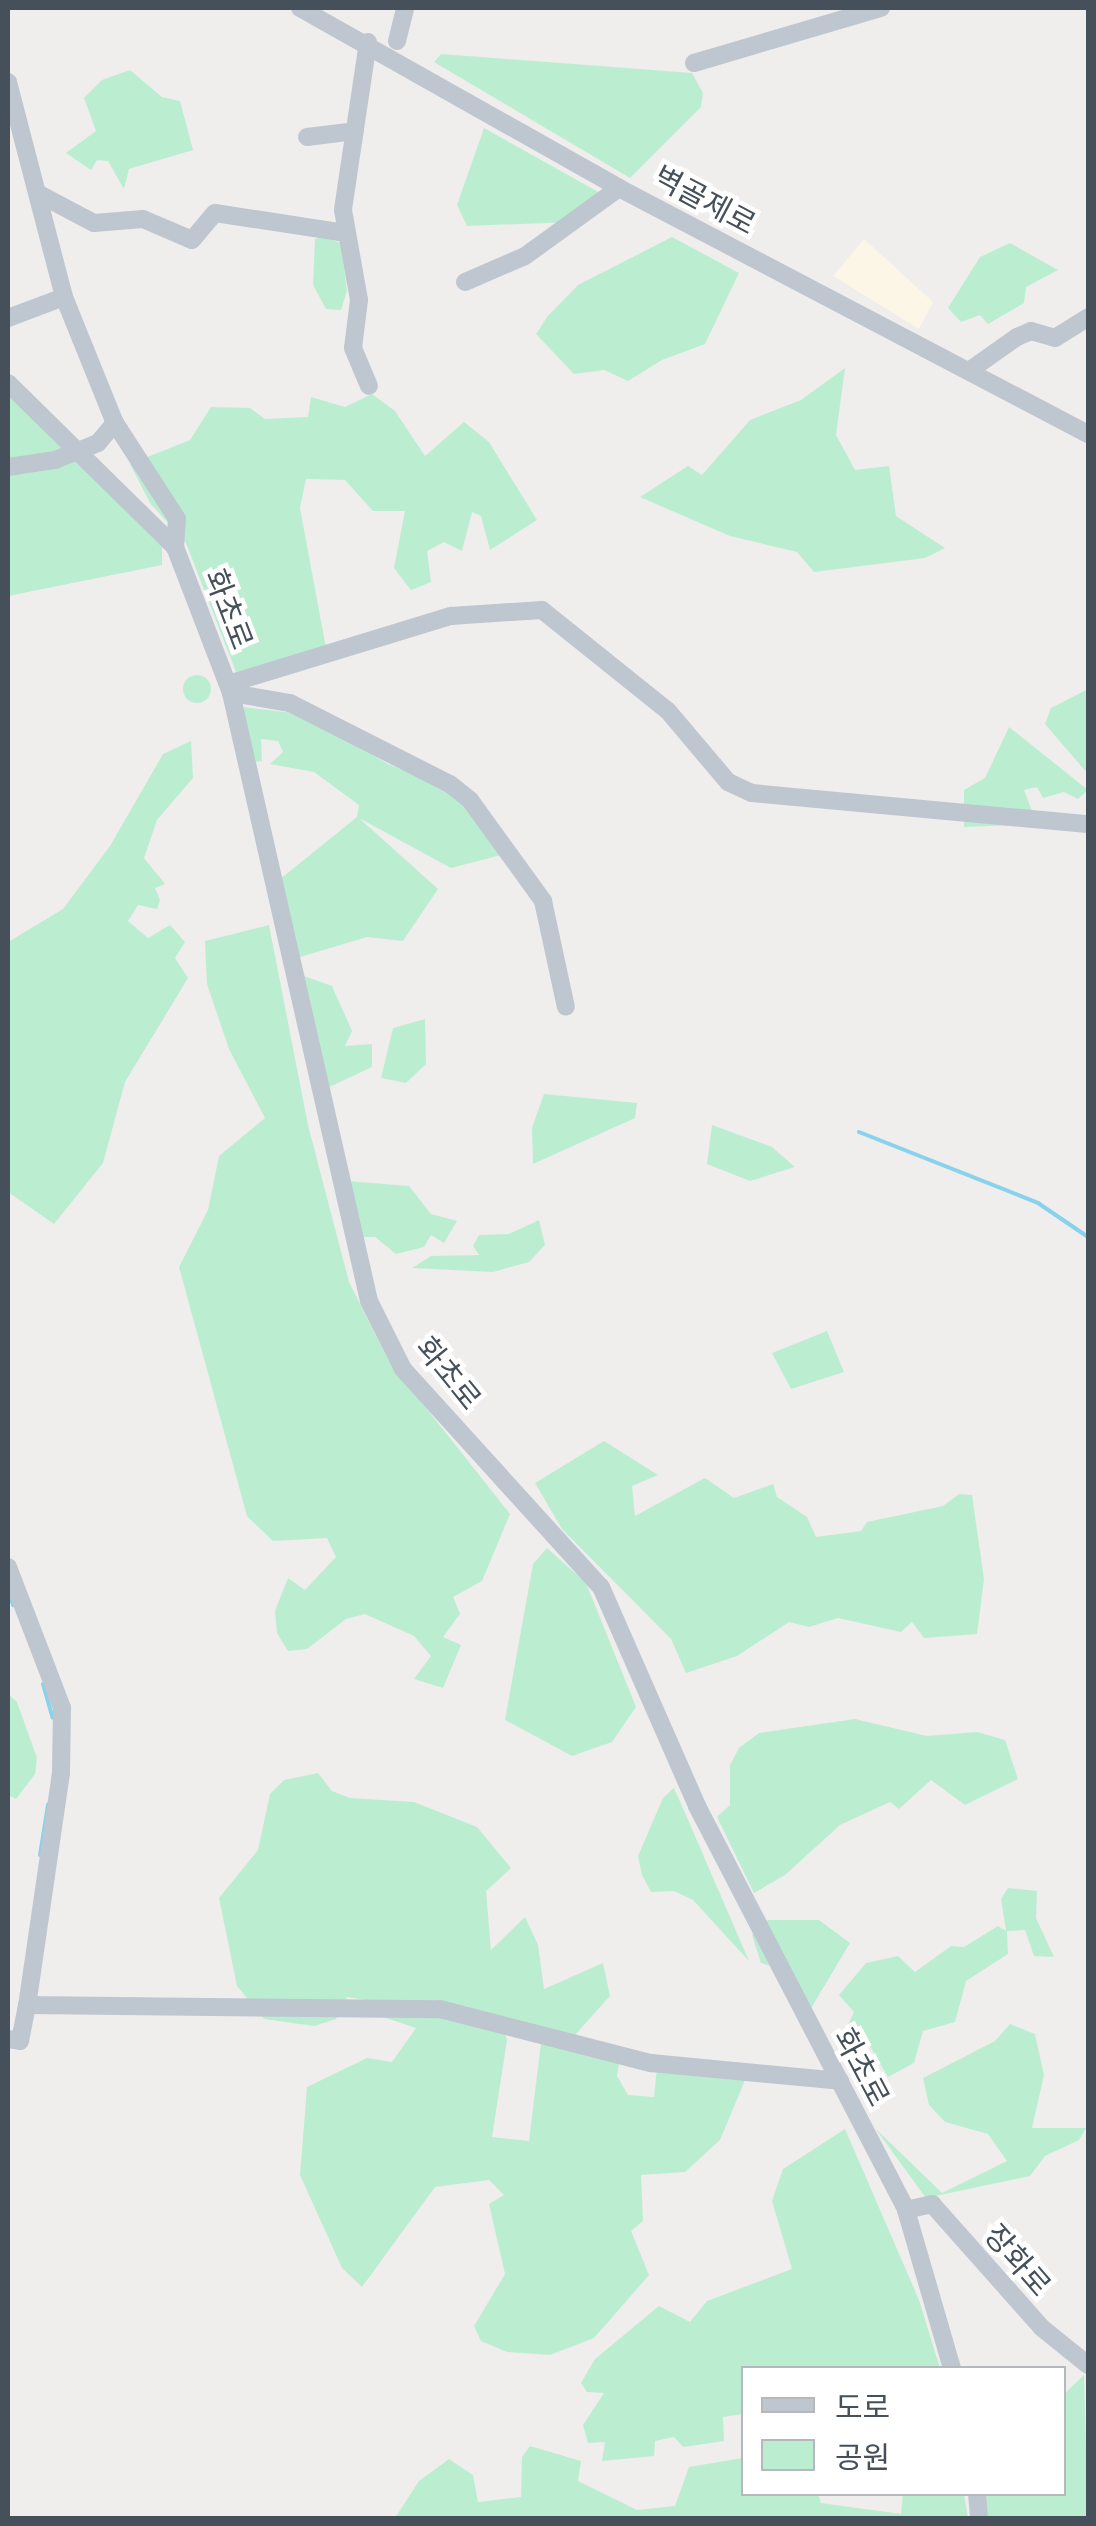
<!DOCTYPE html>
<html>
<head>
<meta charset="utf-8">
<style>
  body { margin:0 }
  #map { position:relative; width:1096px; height:2526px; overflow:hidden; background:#f0eded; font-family:"Open Sans","Noto Sans KR",sans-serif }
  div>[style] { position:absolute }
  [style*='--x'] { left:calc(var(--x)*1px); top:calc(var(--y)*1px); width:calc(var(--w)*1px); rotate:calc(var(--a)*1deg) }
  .commercial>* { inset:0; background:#fbf6e6 }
  .green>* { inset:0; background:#bbeed1 }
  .round { border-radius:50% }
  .stream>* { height:4px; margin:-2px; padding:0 2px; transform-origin:2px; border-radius:2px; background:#88d2eb }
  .minor>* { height:18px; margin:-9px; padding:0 9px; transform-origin:9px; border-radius:9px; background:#bec7d0 }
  span { translate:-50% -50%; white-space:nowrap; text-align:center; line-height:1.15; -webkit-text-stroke:9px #fff; paint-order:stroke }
  .street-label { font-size:30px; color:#46505a }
  .frame { position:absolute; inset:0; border:10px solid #46505a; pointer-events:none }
  .legend { position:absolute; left:741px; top:2366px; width:325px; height:130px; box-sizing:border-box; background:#fff; border:2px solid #b5b9bd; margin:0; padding:12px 18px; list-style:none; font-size:30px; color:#46505a }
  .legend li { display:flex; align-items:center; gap:20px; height:50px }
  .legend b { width:50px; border:2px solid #b5b9bd }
</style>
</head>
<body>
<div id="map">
  <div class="commercial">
    <div style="clip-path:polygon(864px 239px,933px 302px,919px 329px,833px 276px)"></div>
  </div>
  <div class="green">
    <div style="clip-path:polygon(441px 54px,692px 73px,703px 93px,701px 107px,630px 178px,434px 62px)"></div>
    <div style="clip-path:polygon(130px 70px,162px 97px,180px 101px,193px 150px,129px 169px,124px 189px,108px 161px,97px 160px,91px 170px,66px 153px,96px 131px,84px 98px,102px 80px)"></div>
    <div style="clip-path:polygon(484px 128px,602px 194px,572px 222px,467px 226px,457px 205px)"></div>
    <div style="clip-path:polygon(324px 237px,341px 243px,347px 291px,341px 310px,326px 309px,313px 285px,315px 239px)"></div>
    <div style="clip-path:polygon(672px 237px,739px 273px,705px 344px,662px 360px,628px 381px,604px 370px,574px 374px,536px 334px,547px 317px,578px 285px)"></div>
    <div style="clip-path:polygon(1010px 243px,1058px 270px,1026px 287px,1024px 303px,988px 324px,980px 315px,961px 322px,948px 308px,980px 257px)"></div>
    <div style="clip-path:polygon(845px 368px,836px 435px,855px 470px,889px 466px,896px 516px,945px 548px,925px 558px,814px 572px,797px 552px,730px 536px,640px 497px,688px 466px,702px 475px,750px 420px,801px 400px)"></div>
    <div style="clip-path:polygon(8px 394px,162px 547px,162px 565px,8px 596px)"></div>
    <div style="clip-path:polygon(372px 394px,395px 411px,425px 456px,464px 422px,489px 442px,537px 520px,490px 550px,481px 516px,472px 512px,462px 551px,444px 542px,427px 551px,431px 582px,411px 590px,394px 568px,405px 511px,373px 511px,345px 480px,306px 479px,300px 508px,326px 648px,236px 672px,186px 543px,150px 503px,130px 464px,190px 440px,211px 407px,250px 408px,265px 419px,308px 417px,311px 397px,345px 407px)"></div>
    <div class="round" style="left:183px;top:675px;width:28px;height:28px"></div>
    <div style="clip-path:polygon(1088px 689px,1088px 774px,1045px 724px,1051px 708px)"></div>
    <div style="clip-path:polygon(242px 707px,303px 714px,388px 764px,443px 787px,460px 797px,501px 855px,451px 868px,359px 818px,438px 889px,403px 941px,367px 937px,297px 958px,279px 880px,357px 817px,359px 805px,314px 772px,270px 764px,283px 752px,278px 741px,261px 739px,262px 761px,252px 763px)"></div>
    <div style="clip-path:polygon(1009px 727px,1088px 790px,1078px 799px,1064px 792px,1043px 798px,1037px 787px,1024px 790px,1032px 811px,1014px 825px,964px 827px,964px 790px,985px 778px)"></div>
    <div style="clip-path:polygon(191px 741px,193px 778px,157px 820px,144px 858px,165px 884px,155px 888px,160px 900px,157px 909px,138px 905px,128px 921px,148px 938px,170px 925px,185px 942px,175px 958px,188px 978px,125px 1082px,103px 1163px,54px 1224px,8px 1192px,8px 942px,63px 909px,110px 846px,163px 754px)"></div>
    <div style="clip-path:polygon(269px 925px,308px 1125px,349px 1282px,389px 1361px,510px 1514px,482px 1581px,453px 1597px,460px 1614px,443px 1637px,461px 1645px,443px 1688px,414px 1679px,431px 1656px,414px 1636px,365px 1614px,346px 1619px,307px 1649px,288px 1651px,277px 1633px,275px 1611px,288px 1578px,305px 1590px,336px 1557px,327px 1538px,273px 1541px,247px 1516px,179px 1267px,208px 1210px,219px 1156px,265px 1118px,229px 1049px,207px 984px,205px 941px)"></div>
    <div style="clip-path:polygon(304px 976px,332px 986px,352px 1031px,345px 1046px,372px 1044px,372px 1067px,327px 1088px)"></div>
    <div style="clip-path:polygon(425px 1019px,426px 1064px,406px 1083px,381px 1078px,393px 1028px)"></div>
    <div style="clip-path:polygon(544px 1094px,637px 1103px,635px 1118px,533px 1164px,532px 1128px)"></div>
    <div style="clip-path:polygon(712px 1125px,772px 1147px,795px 1167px,750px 1181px,707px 1164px)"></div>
    <div style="clip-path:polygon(347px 1181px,409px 1186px,431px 1214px,457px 1221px,444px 1243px,431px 1235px,424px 1247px,396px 1254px,375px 1237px,361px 1237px)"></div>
    <div style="clip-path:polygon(539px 1220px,545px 1245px,529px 1262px,493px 1272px,412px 1268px,431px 1256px,479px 1255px,473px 1246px,479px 1235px,509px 1234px)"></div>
    <div style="clip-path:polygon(827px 1331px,844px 1372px,791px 1389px,772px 1353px)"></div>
    <div style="clip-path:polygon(604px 1441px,658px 1475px,632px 1486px,635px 1516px,705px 1478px,734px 1498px,773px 1484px,777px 1497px,807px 1517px,816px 1537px,861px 1531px,867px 1522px,943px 1506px,959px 1494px,972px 1495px,984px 1579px,977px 1634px,924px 1638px,912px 1622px,901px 1632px,838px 1618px,809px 1627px,789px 1622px,737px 1656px,686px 1673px,671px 1639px,562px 1529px,535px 1483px)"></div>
    <div style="clip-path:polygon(547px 1548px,586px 1583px,636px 1707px,612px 1742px,572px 1756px,505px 1720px,533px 1564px)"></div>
    <div style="clip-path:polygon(8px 1694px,17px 1702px,37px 1758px,35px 1774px,16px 1799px,8px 1795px)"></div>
    <div style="clip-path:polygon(855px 1719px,927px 1736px,977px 1732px,1005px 1740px,1018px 1779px,965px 1805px,931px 1780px,899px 1809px,890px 1802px,840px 1825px,785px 1875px,754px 1893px,717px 1817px,730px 1805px,730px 1765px,739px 1748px,759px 1733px)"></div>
    <div style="clip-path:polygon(318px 1773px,332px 1791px,350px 1798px,414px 1802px,477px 1827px,511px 1868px,486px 1891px,491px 1950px,525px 1917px,538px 1945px,544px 1989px,603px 1963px,610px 1996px,574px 2036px,500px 2020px,507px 2040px,492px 2137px,529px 2141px,541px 2043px,619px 2063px,617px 2076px,628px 2095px,654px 2097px,657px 2068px,746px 2078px,720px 2140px,685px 2172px,641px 2175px,643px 2221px,631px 2231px,649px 2275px,594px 2338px,550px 2355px,507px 2352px,481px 2341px,474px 2326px,505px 2274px,489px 2204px,504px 2195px,489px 2180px,435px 2187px,362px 2287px,342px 2268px,300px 2175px,307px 2087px,367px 2058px,392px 2062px,416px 2028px,383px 2017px,379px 2002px,347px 1997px,336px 2019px,314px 2026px,264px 2019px,237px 1986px,219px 1898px,258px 1850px,270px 1794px,284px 1780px)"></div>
    <div style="clip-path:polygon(674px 1788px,689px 1822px,749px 1961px,693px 1900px,674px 1891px,651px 1892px,642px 1875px,638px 1856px,663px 1798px)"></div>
    <div style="clip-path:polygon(1008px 1888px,1037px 1891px,1036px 1918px,1054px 1957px,1034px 1956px,1025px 1930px,1007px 1931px,1008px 1954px,966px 1981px,955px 2022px,923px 2031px,914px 2063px,888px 2077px,868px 2043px,845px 2031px,854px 2012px,839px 1995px,866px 1963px,898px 1956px,915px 1972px,951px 1946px,964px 1947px,998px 1926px,1006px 1931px,1001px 1899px)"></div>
    <div style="clip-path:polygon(768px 1920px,819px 1920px,850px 1943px,807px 2015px,785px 1971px,761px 1963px,752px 1935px)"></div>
    <div style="clip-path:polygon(1010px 2024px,1035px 2034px,1044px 2075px,1032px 2128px,1086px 2128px,1079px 2140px,1045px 2156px,1030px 2176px,926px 2198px,875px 2128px,942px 2193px,1007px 2161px,988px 2134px,945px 2122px,929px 2105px,923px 2078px,995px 2041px)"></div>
    <div style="clip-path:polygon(845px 2129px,919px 2300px,940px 2368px,744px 2368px,743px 2414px,723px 2417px,724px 2441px,683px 2447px,674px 2437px,655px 2441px,654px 2456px,602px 2461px,605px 2442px,588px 2443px,583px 2425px,604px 2393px,587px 2392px,581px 2383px,595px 2359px,659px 2306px,690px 2322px,707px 2301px,792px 2269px,772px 2201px,783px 2169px)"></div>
    <div style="clip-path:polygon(1084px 2375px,1088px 2518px,986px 2518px,985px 2494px,1064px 2494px,1064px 2394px)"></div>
    <div style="clip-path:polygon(530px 2446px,581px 2461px,578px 2481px,637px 2510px,675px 2506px,689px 2467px,743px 2458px,744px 2494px,818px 2494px,821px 2503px,901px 2514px,903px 2494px,964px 2494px,968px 2518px,395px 2518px,419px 2481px,449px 2459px,473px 2475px,478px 2502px,521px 2497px,522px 2457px)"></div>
  </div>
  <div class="stream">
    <div style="--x:859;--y:1132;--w:193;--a:21.6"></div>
    <div style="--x:1038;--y:1203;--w:60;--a:34.2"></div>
    <div style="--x:8;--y:1591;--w:15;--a:70"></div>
    <div style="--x:43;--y:1684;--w:35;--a:74"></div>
    <div style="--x:40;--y:1855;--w:51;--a:-80.9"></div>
  </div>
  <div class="minor">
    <div style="--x:300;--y:8;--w:366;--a:29.4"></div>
    <div style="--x:619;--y:188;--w:530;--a:27.68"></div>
    <div style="--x:397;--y:41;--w:34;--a:-76"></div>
    <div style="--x:368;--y:42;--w:170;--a:98.5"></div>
    <div style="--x:343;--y:210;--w:91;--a:79.9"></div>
    <div style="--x:359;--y:300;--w:48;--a:97.1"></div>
    <div style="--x:353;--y:348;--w:41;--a:67.2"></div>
    <div style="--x:694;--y:63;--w:195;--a:-16.4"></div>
    <div style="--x:8;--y:82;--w:222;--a:75.4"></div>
    <div style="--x:64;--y:297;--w:136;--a:68"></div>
    <div style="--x:115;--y:423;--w:114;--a:57.1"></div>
    <div style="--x:177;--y:519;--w:28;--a:94"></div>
    <div style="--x:307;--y:137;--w:48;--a:-7.1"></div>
    <div style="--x:39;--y:194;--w:62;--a:27.8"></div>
    <div style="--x:94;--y:223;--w:49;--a:-4.7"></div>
    <div style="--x:143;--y:219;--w:53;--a:23.2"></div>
    <div style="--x:192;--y:240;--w:35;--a:-50"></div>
    <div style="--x:215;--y:213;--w:133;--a:8.7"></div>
    <div style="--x:465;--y:282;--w:65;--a:-23.4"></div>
    <div style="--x:525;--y:256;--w:116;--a:-35.9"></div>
    <div style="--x:8;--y:318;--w:60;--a:-20.6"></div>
    <div style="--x:973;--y:368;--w:54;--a:-35.2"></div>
    <div style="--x:1017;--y:337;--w:15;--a:-23"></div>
    <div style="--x:1031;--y:331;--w:25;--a:16"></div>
    <div style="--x:1055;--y:338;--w:39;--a:-32"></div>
    <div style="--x:8;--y:383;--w:234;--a:44.5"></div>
    <div style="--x:175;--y:547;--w:156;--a:69"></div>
    <div style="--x:231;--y:693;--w:623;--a:77.21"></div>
    <div style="--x:369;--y:1301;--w:76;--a:63.4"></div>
    <div style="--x:403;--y:1369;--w:294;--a:47.8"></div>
    <div style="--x:601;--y:1587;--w:239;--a:66.3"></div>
    <div style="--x:697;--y:1806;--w:455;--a:62.6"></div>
    <div style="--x:906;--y:2210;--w:165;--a:73.8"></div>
    <div style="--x:8;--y:467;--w:48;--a:-8.5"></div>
    <div style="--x:55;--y:460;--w:46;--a:-21.6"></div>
    <div style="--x:98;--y:443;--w:26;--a:-50"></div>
    <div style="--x:228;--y:684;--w:233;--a:-17"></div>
    <div style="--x:451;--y:616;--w:91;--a:-3.8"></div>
    <div style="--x:542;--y:610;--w:161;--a:38.7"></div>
    <div style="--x:668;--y:711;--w:93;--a:49.8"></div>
    <div style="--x:728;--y:782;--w:26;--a:25"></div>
    <div style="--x:752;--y:793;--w:337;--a:5.3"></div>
    <div style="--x:231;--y:693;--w:60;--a:9.6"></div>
    <div style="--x:290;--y:703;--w:179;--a:26.9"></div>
    <div style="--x:450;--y:784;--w:26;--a:39"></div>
    <div style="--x:470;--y:800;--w:125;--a:54.1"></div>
    <div style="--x:543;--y:901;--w:108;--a:77.8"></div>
    <div style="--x:8;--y:1567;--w:151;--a:69"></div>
    <div style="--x:62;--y:1708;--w:65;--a:90.9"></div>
    <div style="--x:61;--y:1773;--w:234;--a:98.3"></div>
    <div style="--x:8;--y:2039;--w:12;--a:9"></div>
    <div style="--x:20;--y:2041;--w:37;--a:-79"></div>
    <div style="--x:27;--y:2005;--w:413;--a:0.6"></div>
    <div style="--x:440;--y:2009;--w:218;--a:14.4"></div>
    <div style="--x:651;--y:2063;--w:190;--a:5.4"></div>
    <div style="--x:906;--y:2210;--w:27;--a:-13"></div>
    <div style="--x:932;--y:2204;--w:166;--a:48.4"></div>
    <div style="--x:1042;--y:2328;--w:59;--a:38.8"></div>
    <div style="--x:977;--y:2494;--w:24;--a:85"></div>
  </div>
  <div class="street-label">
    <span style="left:705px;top:200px;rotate:28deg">벽골제로</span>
    <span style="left:229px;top:609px;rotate:69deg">화초로</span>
    <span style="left:449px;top:1373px;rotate:51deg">화초로</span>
    <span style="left:862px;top:2067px;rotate:62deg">화초로</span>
    <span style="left:1018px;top:2260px;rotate:49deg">장화로</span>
  </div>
  <div class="frame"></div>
  <ul class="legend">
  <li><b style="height:12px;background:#bec7d0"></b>도로</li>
  <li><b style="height:28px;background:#bbeed1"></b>공원</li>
  </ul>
</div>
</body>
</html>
